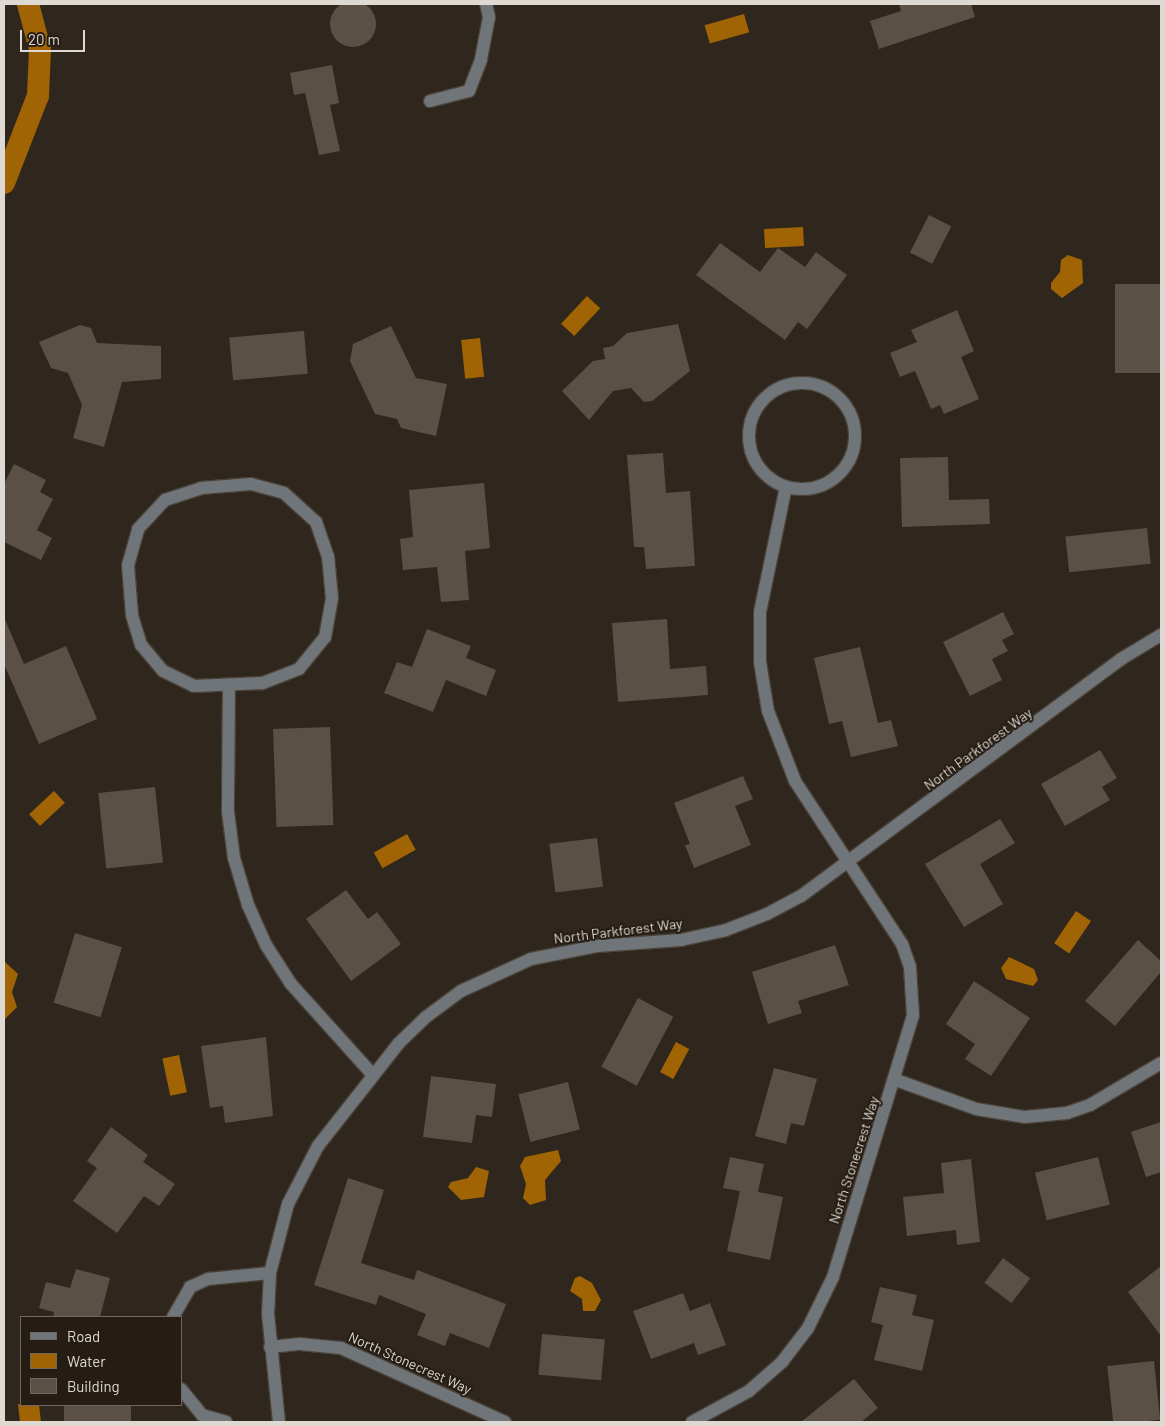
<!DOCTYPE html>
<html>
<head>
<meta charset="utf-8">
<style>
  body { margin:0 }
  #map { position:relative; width:1165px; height:1426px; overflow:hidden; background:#2f261d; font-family:Barlow,sans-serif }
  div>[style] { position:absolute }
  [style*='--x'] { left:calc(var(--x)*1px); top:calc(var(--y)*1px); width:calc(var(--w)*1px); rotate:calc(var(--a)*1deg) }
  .water>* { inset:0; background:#a16404; transform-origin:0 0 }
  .canal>* { height:22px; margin:-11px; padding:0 11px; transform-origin:11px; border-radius:11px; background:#a16404 }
  .building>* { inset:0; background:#5a5046; transform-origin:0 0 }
  .round { border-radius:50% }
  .roads { filter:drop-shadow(1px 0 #4b433a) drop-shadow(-1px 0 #4b433a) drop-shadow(0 1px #4b433a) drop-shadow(0 -1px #4b433a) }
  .minor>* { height:12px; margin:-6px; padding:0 6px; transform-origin:6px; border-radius:6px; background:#707579 }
  .minor>.ring { margin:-6px; padding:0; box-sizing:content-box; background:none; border:12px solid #707579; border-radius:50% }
  span { translate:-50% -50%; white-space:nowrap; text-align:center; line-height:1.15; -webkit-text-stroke:4px #251d14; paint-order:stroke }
  .street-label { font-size:14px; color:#dfd9d3 }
  .frame { position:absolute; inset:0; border:5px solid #dfd9d3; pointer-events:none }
  .legend { position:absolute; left:20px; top:1316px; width:162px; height:90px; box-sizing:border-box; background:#251d14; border:1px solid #6f6860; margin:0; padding:6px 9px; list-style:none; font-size:15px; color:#dfd9d3 }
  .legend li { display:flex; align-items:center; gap:10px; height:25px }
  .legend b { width:25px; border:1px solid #6f6860 }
  .scale { position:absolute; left:20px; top:30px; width:65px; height:22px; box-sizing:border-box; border:2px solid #dfd9d3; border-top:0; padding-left:6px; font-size:15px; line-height:18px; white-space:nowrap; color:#dfd9d3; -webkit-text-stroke:4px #251d14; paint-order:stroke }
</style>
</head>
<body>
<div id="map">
  <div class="water">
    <div style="left:744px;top:14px;width:19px;height:41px;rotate:74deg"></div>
    <div style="left:803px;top:227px;width:19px;height:39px;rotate:87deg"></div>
    <div style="clip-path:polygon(1068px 255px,1082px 260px,1083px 283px,1062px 298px,1051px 289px,1051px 283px,1060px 272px,1061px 260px)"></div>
    <div style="left:587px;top:296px;width:18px;height:38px;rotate:43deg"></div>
    <div style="left:480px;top:338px;width:39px;height:19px;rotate:84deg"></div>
    <div style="left:54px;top:791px;width:16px;height:34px;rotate:47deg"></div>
    <div style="left:407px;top:834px;width:18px;height:38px;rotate:61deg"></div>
    <div style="left:1076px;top:911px;width:18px;height:39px;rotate:34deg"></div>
    <div style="clip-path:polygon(1009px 957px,1034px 969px,1038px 980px,1033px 986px,1006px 979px,1001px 968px)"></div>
    <div style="clip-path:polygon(4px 961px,18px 974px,12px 992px,17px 1007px,4px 1020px)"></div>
    <div style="left:676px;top:1042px;width:15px;height:34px;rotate:28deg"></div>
    <div style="left:179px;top:1055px;width:38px;height:17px;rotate:78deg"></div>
    <div style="clip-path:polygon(558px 1150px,561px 1161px,545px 1180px,546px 1200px,530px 1205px,523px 1198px,526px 1184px,520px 1166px,525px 1157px)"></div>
    <div style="clip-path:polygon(476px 1167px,489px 1171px,484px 1197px,461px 1200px,448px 1187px,451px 1182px,468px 1178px)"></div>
    <div style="clip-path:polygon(580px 1276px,592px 1283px,601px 1300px,595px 1311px,583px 1311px,582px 1299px,570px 1291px,575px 1278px)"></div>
    <div style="clip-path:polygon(18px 1404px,39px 1405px,41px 1422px,20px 1422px)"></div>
  </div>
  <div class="canal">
    <div style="--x:4;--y:183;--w:93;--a:-68.7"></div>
    <div style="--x:38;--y:96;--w:47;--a:-87.6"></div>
    <div style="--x:40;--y:49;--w:47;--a:-104.9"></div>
  </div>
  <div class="building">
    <div class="round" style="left:330px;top:1px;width:46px;height:46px"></div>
    <div style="clip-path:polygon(899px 4px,971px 4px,975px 17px,879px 49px,870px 21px,901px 11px)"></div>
    <div style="clip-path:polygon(332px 65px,339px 103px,330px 105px,340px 151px,319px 155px,305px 93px,294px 95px,290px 73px)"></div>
    <div style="left:929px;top:215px;width:25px;height:42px;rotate:27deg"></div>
    <div style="clip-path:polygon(720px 243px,760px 272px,778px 248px,805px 267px,816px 252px,847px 275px,807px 329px,798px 322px,785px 340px,696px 275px)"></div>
    <div style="left:1161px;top:284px;width:89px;height:46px;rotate:90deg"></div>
    <div style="clip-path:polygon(957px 310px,974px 351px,961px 357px,979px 399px,944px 414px,940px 405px,931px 409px,915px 371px,900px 377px,890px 353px,917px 342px,911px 330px)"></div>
    <div style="clip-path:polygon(678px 324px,690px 371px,652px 401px,644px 402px,631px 388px,613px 391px,589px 420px,562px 391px,593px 361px,605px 359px,603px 348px,613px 346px,627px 333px)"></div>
    <div style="clip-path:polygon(80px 325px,91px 328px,97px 343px,161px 346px,161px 379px,122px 382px,104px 447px,73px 438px,82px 405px,68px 373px,51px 368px,39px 342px)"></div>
    <div style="clip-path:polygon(391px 326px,416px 378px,447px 384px,436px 436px,401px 428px,397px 419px,375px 414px,350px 361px,353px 344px)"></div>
    <div style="left:304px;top:331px;width:43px;height:75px;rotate:85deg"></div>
    <div style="clip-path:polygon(663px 453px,666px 493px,690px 491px,695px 566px,646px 569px,644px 547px,634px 547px,627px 455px)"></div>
    <div style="clip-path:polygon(948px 457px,949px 500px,989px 499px,990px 524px,902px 527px,900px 458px)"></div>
    <div style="clip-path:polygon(14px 464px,46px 480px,40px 492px,53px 499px,37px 530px,52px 538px,41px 560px,4px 542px,4px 484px)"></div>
    <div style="clip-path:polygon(484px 483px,490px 548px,465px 551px,469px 600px,441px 602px,437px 567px,403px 570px,400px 539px,413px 537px,409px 490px)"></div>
    <div style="left:1147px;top:528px;width:36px;height:82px;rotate:84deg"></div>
    <div style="clip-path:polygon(1003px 612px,1014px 634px,1002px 640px,1008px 651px,992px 659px,1002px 680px,970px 696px,943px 642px)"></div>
    <div style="clip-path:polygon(4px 617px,24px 664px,66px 646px,97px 719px,39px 744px,4px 664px)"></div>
    <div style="clip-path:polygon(667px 619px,670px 669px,706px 666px,708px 695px,618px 702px,612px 623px)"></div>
    <div style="clip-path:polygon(427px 629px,471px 646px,466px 658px,496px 670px,486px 696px,446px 680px,433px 712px,384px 693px,397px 662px,412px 667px)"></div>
    <div style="clip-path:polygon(860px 647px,878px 723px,891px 720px,898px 746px,851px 757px,842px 721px,829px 724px,814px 658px)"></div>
    <div style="left:330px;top:727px;width:98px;height:57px;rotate:88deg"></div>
    <div style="clip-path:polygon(1100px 750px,1117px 778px,1102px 787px,1110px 800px,1065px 826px,1041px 784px)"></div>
    <div style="clip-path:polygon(743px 776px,753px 799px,735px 806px,751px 845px,694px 868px,685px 845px,690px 844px,674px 803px)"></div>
    <div style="left:155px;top:787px;width:76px;height:57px;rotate:84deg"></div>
    <div style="clip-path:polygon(1000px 819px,1015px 843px,980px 864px,1003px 904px,964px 927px,925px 864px)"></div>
    <div style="left:597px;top:838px;width:49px;height:48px;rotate:83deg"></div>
    <div style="clip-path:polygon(346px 890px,368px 919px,377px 912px,401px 944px,351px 981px,306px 919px)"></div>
    <div style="left:75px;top:933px;width:49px;height:73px;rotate:17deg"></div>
    <div style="clip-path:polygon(1138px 940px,1161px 961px,1161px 972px,1115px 1026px,1085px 1001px)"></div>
    <div style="clip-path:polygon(835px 945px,849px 985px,798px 1001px,802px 1013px,768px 1024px,752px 972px)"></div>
    <div style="clip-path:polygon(974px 981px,1030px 1018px,991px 1076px,965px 1059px,975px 1044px,946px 1024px)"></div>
    <div style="left:638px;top:998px;width:40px;height:78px;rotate:28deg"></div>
    <div style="clip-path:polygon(266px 1037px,273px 1116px,225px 1123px,223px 1106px,210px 1108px,201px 1046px)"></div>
    <div style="clip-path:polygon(774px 1068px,817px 1079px,804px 1126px,791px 1123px,786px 1144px,755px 1136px)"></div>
    <div style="clip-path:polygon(431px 1076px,496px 1084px,492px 1117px,476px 1115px,472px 1143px,423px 1137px)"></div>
    <div style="left:568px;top:1082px;width:49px;height:51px;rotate:76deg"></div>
    <div style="clip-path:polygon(1161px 1122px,1161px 1172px,1146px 1177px,1131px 1132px)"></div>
    <div style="clip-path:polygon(111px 1127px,148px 1155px,143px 1162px,175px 1184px,159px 1206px,144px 1196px,117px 1233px,73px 1201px,97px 1168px,87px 1161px)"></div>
    <div style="clip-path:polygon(730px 1157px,764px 1164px,758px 1192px,783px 1197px,770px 1260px,727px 1251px,740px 1191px,723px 1188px)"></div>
    <div style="left:1098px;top:1157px;width:49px;height:65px;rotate:76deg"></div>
    <div style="clip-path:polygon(971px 1159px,980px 1242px,957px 1245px,956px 1230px,907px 1236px,903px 1197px,944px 1193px,941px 1163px)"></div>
    <div style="clip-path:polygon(348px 1178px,384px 1190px,361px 1263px,414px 1280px,417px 1270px,506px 1304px,489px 1348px,450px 1333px,445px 1346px,417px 1335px,426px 1314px,379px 1295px,376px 1305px,314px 1285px)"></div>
    <div style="left:1003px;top:1258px;width:34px;height:31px;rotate:37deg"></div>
    <div style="clip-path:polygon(1161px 1266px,1161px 1336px,1128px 1292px)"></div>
    <div style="clip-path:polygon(76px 1269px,110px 1278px,100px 1317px,53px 1317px,54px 1312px,39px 1308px,46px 1282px,70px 1288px)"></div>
    <div style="clip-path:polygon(880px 1287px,917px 1295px,912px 1315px,934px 1320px,922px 1371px,874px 1360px,883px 1325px,871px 1322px)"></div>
    <div style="clip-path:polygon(683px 1293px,690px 1311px,710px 1303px,726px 1345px,698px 1355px,694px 1343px,651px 1359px,633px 1311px)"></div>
    <div style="left:542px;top:1334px;width:63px;height:41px;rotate:5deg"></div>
    <div style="left:1154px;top:1361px;width:59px;height:47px;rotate:84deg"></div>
    <div style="clip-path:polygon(854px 1379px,878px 1408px,861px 1422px,801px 1422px)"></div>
    <div style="left:64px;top:1405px;width:67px;height:17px"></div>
  </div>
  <div class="roads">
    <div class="minor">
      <div style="--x:430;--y:101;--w:40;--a:-14.4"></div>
      <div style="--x:469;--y:91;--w:34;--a:-69"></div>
      <div style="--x:481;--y:59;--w:43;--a:-79.2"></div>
      <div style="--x:489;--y:17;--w:13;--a:-103"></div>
      <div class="ring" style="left:749px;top:383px;width:94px;height:94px"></div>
      <div style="--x:251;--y:484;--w:34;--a:15"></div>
      <div style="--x:284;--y:493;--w:43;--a:42.2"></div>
      <div style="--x:316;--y:522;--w:36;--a:71"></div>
      <div style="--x:328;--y:556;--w:42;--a:84.6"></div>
      <div style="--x:332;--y:598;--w:40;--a:100"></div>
      <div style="--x:325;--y:637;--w:41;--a:129.1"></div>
      <div style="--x:299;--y:669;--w:40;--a:159"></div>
      <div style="--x:262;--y:683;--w:68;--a:177.5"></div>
      <div style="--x:194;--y:686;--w:34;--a:-154"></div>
      <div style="--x:163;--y:671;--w:34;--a:-130"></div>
      <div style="--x:141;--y:645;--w:31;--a:-107"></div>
      <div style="--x:132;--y:615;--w:50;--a:-94.6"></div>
      <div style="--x:128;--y:565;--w:37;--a:-74"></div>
      <div style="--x:138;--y:529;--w:40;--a:-47"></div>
      <div style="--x:165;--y:500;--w:38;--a:-18"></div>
      <div style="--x:201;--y:488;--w:50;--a:-4.6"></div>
      <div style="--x:229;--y:686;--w:126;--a:90.5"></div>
      <div style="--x:228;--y:812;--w:46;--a:82.6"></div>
      <div style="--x:234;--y:858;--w:49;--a:73.4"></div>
      <div style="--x:248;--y:905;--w:44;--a:65.8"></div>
      <div style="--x:266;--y:945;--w:46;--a:57.3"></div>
      <div style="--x:291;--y:984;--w:122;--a:48"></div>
      <div style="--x:896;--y:1080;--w:85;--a:19.9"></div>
      <div style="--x:976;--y:1109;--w:50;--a:9.3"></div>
      <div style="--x:1025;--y:1117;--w:42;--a:-5.4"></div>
      <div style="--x:1067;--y:1113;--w:24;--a:-19"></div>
      <div style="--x:1090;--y:1105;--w:82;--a:-30.6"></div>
      <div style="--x:173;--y:1317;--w:34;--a:-60"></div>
      <div style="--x:190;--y:1287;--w:20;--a:-24"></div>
      <div style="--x:208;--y:1279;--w:62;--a:-5.5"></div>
      <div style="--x:270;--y:1347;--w:30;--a:-6"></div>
      <div style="--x:300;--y:1344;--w:41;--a:5.6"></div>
      <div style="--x:341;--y:1348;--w:180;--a:24.3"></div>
      <div style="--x:181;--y:1389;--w:33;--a:51"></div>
      <div style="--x:202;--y:1415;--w:25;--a:16"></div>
      <div style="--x:279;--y:1422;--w:109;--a:-95.8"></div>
      <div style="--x:268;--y:1314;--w:41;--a:-87.2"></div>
      <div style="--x:270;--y:1273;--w:71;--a:-75.4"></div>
      <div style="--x:288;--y:1204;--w:65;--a:-62.7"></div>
      <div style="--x:318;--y:1146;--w:131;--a:-51.8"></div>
      <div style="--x:399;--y:1043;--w:37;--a:-44"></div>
      <div style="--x:426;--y:1017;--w:44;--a:-36.6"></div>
      <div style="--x:461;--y:991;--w:77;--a:-24.6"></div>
      <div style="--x:531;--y:959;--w:67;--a:-11.1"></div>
      <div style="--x:597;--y:946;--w:84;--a:-4.1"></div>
      <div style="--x:681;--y:940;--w:46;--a:-12.5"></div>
      <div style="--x:726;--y:930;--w:44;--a:-21.3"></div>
      <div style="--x:767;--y:914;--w:38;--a:-28"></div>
      <div style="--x:801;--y:896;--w:398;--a:-36.5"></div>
      <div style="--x:1121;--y:659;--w:47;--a:-31"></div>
      <div style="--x:692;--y:1422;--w:65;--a:-28.5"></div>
      <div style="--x:749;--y:1391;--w:44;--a:-41.3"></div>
      <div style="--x:782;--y:1362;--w:43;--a:-52.6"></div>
      <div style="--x:808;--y:1328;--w:57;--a:-63.9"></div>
      <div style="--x:833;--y:1277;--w:273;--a:-73"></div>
      <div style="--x:913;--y:1016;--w:49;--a:-93.5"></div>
      <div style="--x:910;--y:967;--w:24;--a:-109"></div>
      <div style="--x:902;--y:944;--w:195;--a:-123.3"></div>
      <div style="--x:795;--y:781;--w:75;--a:-111.1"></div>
      <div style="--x:768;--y:711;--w:50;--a:-99.3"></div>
      <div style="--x:760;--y:662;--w:50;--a:-90"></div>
      <div style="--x:760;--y:612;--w:128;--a:-78.3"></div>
    </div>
  </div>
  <div class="street-label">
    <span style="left:978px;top:749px;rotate:-36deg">North Parkforest Way</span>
    <span style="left:618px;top:931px;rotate:-7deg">North Parkforest Way</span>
    <span style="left:854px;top:1160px;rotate:-72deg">North Stonecrest Way</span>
    <span style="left:410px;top:1363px;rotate:24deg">North Stonecrest Way</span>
  </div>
  <div class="frame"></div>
  <ul class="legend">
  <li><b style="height:6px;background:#707579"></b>Road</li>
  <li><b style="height:14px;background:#a16404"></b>Water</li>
  <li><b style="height:14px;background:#5a5046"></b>Building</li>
  </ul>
  <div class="scale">20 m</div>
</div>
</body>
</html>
